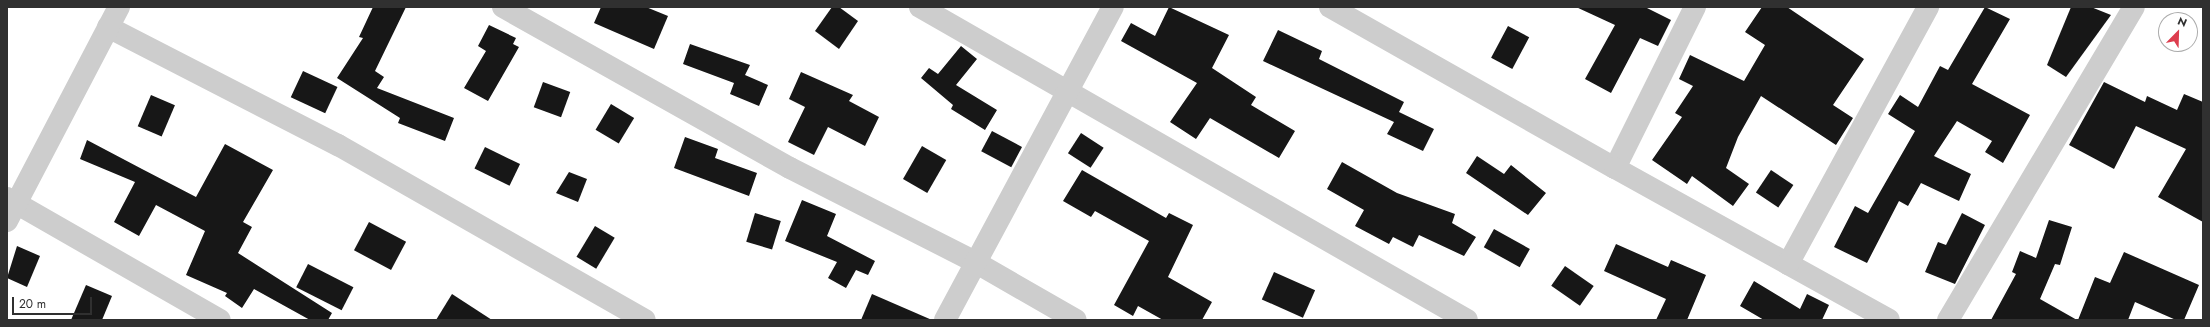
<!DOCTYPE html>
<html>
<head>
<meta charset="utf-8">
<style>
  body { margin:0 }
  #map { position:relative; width:2210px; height:327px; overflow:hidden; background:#fff; font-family:Jost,sans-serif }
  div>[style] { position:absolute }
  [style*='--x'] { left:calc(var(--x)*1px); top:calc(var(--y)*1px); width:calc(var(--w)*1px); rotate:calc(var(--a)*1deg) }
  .building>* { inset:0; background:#171717; transform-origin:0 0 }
  .minor>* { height:22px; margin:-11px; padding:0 11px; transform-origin:11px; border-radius:11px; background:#cdcdcd }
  span { translate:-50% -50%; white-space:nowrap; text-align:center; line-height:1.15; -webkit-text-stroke:4px #fff; paint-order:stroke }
  .frame { position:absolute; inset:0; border:8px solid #303030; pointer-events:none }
  .north { position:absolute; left:2158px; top:12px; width:40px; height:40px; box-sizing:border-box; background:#fff; border:1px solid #acacac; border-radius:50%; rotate:23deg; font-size:11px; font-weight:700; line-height:16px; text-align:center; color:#303030 }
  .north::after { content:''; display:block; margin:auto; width:14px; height:18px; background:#dd3d4e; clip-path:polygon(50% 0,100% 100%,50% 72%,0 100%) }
  .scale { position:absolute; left:12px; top:297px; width:80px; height:18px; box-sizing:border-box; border:2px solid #303030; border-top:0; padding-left:5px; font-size:12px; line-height:14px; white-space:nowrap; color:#303030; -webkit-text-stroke:3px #fff; paint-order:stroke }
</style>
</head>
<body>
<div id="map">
  <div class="building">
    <div style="clip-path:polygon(373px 7px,406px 7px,375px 71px,384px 77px,377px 88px,454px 118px,445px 141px,398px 123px,400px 118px,337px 78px,363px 38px,359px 37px)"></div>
    <div style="clip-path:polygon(601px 7px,646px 7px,668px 16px,654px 49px,594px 23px)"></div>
    <div style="clip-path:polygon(832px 7px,839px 7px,858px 21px,839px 49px,815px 31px)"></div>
    <div style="clip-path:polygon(1169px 7px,1229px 35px,1212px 68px,1256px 97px,1251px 105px,1295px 131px,1279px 158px,1210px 118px,1196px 139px,1170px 122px,1197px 83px,1121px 41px,1131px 23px,1155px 36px)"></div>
    <div style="clip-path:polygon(1576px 7px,1645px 7px,1671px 20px,1658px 46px,1640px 38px,1611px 93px,1585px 79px,1615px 25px)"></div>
    <div style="clip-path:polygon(1762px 7px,1787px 7px,1864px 59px,1833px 105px,1853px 118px,1836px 145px,1761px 96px,1738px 137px,1726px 168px,1749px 184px,1733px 206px,1692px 176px,1687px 184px,1652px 160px,1682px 117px,1675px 113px,1693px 86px,1679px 79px,1690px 55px,1744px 81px,1765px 45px,1745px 32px)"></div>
    <div style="clip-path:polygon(1985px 7px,2010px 19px,1972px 84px,2030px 115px,2003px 163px,1985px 152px,1992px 141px,1957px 121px,1934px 156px,1971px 174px,1959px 201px,1921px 183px,1908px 206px,1899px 201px,1867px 263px,1834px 247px,1855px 206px,1868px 213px,1915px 131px,1888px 114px,1900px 95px,1918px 107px,1940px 66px,1948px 70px)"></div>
    <div style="clip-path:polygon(2071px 7px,2091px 7px,2111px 15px,2066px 77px,2047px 65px)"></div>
    <div style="clip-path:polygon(489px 25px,516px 38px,513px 44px,519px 47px,488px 101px,464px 88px,486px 51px,478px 46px)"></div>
    <div style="left:1508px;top:26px;width:24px;height:36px;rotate:28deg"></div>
    <div style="clip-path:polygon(1278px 30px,1322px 51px,1319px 59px,1404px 102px,1399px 112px,1434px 129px,1423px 151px,1387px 134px,1394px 122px,1263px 61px)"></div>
    <div style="clip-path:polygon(690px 44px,750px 65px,745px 75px,768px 85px,759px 106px,730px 94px,734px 83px,683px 64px)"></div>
    <div style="clip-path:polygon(961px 46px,977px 59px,956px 85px,997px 110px,985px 130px,951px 109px,953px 105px,921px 78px,929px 68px,938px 74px)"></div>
    <div style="left:303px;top:71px;width:38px;height:29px;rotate:25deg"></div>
    <div style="clip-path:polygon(801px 72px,853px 95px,849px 101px,879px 117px,865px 146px,828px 127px,814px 155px,788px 142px,805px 107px,789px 99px)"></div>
    <div style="left:543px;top:82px;width:29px;height:27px;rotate:20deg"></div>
    <div style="clip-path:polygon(2104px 82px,2145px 102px,2147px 96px,2177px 110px,2184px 94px,2203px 102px,2203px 222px,2158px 197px,2186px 149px,2136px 126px,2114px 169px,2069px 145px)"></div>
    <div style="left:151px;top:95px;width:26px;height:34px;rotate:23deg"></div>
    <div style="left:611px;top:104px;width:27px;height:30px;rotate:31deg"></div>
    <div style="left:992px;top:131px;width:34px;height:23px;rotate:28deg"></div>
    <div style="left:1081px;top:133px;width:27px;height:24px;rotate:33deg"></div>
    <div style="clip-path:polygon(685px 137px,718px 149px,715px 158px,757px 173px,749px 196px,674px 168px)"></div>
    <div style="clip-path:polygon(87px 140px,142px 169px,139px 176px,142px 169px,196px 197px,225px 144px,273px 170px,243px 222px,252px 227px,238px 253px,332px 313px,328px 320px,310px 320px,254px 289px,242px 308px,225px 296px,227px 293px,186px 275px,205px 231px,156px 205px,139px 236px,114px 222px,135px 182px,80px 159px)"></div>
    <div style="left:922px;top:146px;width:28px;height:38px;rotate:30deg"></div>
    <div style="left:485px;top:147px;width:39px;height:24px;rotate:26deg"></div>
    <div style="clip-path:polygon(1477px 156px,1504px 174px,1511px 165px,1546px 193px,1528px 215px,1466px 173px)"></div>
    <div style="clip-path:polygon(1342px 162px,1397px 193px,1455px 214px,1452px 223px,1476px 237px,1464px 256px,1419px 235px,1413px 247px,1393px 237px,1389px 244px,1355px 226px,1364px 210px,1327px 189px)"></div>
    <div style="clip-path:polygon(1082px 170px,1166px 218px,1169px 213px,1193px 225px,1168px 277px,1212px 302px,1202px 320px,1163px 320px,1138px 306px,1133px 316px,1114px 305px,1149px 241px,1095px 211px,1091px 217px,1063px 201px)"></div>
    <div style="left:1771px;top:170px;width:27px;height:27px;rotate:34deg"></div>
    <div style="clip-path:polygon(569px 172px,587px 179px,578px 202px,556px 193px)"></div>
    <div style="clip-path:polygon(802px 200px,836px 214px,827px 236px,875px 261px,868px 275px,856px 270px,846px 288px,828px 278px,837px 262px,785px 241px)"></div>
    <div style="left:755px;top:213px;width:27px;height:30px;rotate:17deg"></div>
    <div style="clip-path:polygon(1962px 213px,1985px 225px,1955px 284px,1925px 272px,1938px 242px,1946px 245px)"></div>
    <div style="clip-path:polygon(2049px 220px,2072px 227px,2060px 265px,2055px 264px,2040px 299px,2077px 320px,1991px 320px,2016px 274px,2012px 272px,2020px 251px,2036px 258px)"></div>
    <div style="left:369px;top:222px;width:42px;height:32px;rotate:28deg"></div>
    <div style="left:595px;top:226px;width:23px;height:36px;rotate:31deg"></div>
    <div style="left:1494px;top:229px;width:41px;height:21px;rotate:29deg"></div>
    <div style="clip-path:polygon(1616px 244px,1668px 267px,1671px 260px,1706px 275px,1687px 320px,1656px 320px,1666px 299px,1604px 271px)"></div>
    <div style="clip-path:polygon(17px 246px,40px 256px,27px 287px,7px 278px)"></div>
    <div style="clip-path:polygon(2124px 252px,2199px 285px,2184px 320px,2176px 320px,2135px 302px,2128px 320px,2078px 320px,2095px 277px,2110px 283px)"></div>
    <div style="left:308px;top:264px;width:51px;height:26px;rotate:27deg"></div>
    <div style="left:1565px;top:266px;width:35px;height:24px;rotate:35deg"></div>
    <div style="left:1274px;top:272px;width:45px;height:30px;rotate:24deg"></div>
    <div style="clip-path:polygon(1754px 281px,1800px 309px,1807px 294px,1829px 305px,1822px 320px,1764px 320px,1740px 306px)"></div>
    <div style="clip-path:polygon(86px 285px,112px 296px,102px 320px,71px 320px)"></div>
    <div style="clip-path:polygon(452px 294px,492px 320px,436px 320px)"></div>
    <div style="clip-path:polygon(872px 294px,932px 320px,861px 320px)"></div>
  </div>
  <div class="minor">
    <div style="--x:503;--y:7;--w:329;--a:29.3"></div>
    <div style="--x:790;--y:168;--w:208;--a:26.9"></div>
    <div style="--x:975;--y:262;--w:116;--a:29.9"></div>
    <div style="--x:920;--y:7;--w:630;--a:29.78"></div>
    <div style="--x:1330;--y:7;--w:327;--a:29.5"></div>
    <div style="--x:1615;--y:168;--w:180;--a:-63.6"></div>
    <div style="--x:108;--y:27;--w:259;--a:27.2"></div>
    <div style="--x:338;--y:145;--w:353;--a:29.7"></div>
    <div style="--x:1615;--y:168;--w:313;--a:29"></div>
    <div style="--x:7;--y:198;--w:245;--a:29.8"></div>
    <div style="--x:7;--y:221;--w:242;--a:-62.4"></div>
    <div style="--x:1788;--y:264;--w:293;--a:-61.4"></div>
    <div style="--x:945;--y:320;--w:355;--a:-61.8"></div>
    <div style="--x:1948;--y:320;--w:364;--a:-59.3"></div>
  </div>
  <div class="frame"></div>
  <div class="north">N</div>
  <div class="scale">20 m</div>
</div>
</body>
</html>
